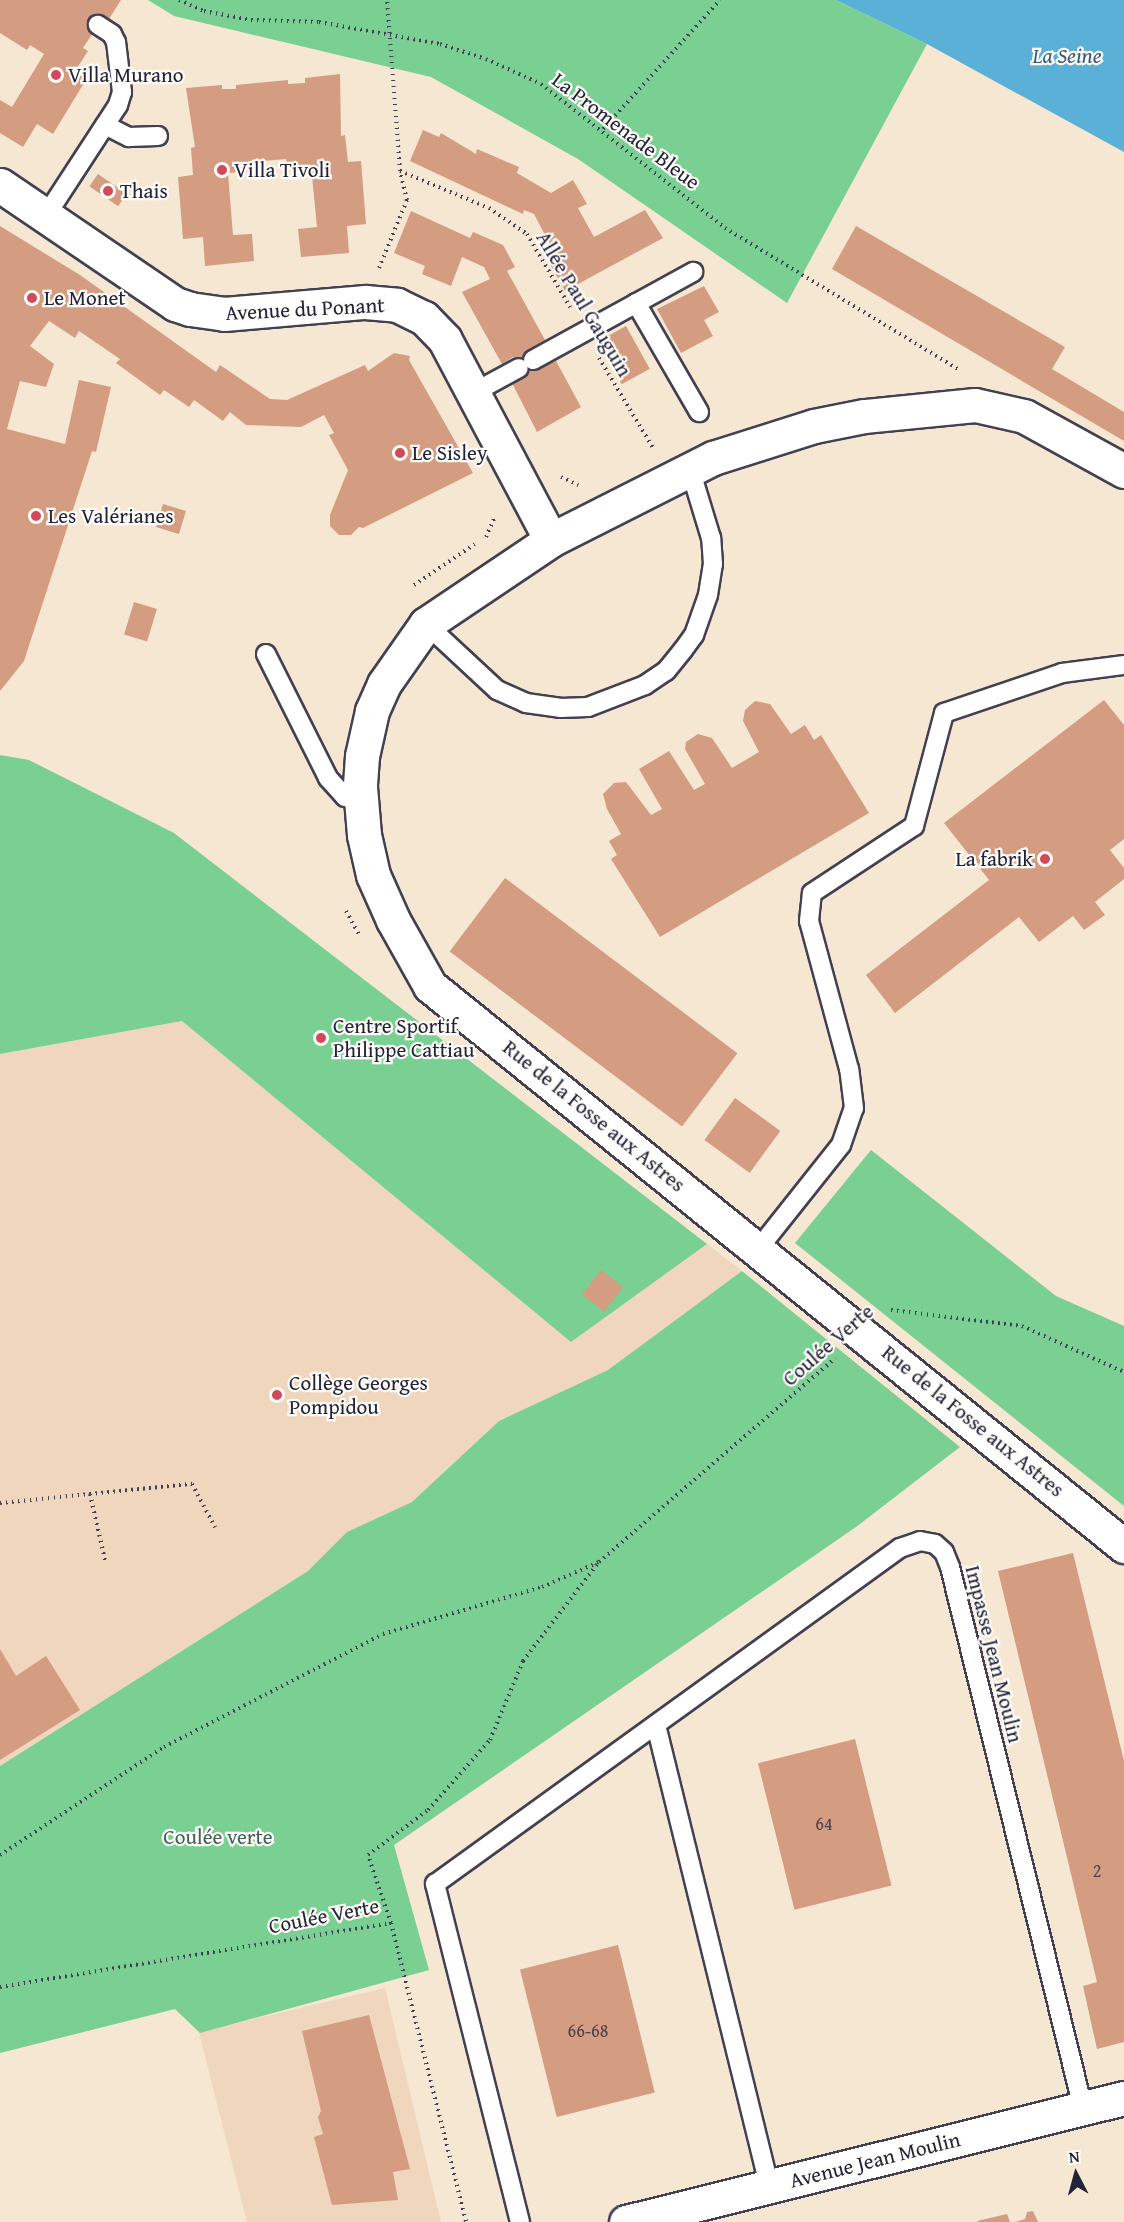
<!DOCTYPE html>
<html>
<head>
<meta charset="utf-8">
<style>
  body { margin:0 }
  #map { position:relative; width:1124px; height:2222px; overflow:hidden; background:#f6e7d2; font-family:"Gentium Book Plus",serif }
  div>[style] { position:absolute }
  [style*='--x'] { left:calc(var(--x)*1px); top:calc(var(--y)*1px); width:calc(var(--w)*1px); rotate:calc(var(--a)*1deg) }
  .built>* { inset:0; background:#efd6bc }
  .green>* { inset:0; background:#7acf92 }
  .water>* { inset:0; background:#5ab0d7 }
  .building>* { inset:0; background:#d49c80; transform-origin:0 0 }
  .path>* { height:4px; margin-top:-2px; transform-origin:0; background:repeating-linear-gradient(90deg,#424052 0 1.5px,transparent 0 6px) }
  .roads { filter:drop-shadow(2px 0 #424052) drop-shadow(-2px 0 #424052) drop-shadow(0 2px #424052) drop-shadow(0 -2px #424052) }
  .service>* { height:18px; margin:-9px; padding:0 9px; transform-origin:9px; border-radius:9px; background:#fff }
  .minor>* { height:33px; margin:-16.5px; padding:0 16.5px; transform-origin:16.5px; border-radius:16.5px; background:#fff }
  .dots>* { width:16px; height:16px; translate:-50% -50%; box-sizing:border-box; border:3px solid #fdfcf7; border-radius:50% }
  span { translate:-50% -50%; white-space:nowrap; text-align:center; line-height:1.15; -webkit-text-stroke:4.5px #fdfcf7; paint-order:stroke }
  .number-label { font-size:18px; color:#4e404c }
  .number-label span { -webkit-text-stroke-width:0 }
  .poi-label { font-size:21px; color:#22223b }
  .left { translate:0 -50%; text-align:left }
  .right { translate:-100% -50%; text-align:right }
  .street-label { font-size:21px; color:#22223b }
  .park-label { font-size:21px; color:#415f59 }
  .water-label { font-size:22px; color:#385b79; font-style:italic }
  .north { position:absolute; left:1046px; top:2144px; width:60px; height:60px; -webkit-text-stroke:4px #fdfcf7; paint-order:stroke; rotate:354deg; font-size:16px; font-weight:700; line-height:24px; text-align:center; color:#22223b }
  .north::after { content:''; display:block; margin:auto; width:21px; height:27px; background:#22223b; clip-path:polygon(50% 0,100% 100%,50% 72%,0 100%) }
</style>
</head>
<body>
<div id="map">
  <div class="built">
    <div style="clip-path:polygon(182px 1021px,571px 1342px,707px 1244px,742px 1271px,608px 1370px,499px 1421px,412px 1502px,347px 1532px,308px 1571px,0 1766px,0 1054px)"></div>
    <div style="clip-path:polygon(385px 1988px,441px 2222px,247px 2222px,199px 2032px)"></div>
  </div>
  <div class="green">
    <div style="clip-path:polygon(148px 0,836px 0,927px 44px,787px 303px,578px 159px,431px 77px,174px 16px)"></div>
    <div style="clip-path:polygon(0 755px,29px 760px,174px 833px,707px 1244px,571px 1342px,182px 1021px,0 1054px)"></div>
    <div style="clip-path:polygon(871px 1150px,1056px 1296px,1124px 1326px,1124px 1506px,795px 1243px)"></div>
    <div style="clip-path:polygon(742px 1271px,960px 1447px,856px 1527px,394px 1845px,429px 1970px,200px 2033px,175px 2009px,0 2053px,0 1766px,308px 1571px,347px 1532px,412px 1502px,499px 1421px,608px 1370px)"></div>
  </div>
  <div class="water">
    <div style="clip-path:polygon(836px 0,1124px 0,1124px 152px,927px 44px)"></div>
  </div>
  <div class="building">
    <div style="clip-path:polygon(0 0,121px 0,109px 19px,104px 16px,83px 48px,88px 51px,75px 71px,87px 78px,53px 134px,37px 124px,23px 147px,0 133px,0 100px,12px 107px,44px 54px,30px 45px,27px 50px,0 33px)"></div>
    <div style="clip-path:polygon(340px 74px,341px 136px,345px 135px,348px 162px,361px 161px,366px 224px,347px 226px,349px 253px,301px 257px,298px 229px,317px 227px,311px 166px,287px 169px,286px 159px,251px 162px,252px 171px,228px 173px,233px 235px,252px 234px,254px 261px,205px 266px,203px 237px,183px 239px,178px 177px,193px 175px,191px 148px,195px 147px,186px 88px,222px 85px,222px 89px,236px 89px,236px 85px,288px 80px,288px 84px,305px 83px,305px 78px)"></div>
    <div style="clip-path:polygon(423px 130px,439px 137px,441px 133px,476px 154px,477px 149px,519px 167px,517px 173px,551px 193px,573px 180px,587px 204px,578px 208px,594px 237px,645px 210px,663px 238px,565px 291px,549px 262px,557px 258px,534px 214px,524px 210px,523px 214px,410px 161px)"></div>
    <div style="left:98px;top:174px;width:35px;height:15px;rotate:35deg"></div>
    <div style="clip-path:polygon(411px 211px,470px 238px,473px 232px,503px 245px,515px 267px,507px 271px,545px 340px,527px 350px,538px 369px,556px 361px,581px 407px,537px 432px,512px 383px,523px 377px,513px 357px,502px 364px,462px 292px,490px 279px,484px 267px,462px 257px,451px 286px,422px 274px,425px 266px,394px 253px)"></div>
    <div style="clip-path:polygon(0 226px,80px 275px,216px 372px,220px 365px,270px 399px,287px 400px,365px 365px,368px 371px,394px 353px,410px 356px,409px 360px,473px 473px,363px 528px,359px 527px,351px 535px,339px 535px,330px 526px,330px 515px,348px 470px,329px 435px,334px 433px,324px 415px,301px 427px,246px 425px,230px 412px,223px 421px,194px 400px,189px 407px,164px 390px,160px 395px,116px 363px,120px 359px,79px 331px,75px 338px,49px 321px,30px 346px,54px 364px,46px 387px,20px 381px,7px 429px,65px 444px,79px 380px,111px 387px,96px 452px,92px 451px,24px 661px,0 691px)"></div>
    <div style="clip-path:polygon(856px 226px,1065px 347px,1052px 369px,1124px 412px,1124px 441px,832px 269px)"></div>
    <div style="clip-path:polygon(704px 286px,719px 312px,704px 320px,713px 336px,681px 353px,657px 309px)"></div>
    <div style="left:626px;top:326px;width:49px;height:32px;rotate:61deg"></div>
    <div style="left:163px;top:504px;width:24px;height:24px;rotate:17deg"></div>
    <div style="left:134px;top:602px;width:24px;height:34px;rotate:17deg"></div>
    <div style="clip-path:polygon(1104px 700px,1124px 725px,1124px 839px,1110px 850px,1124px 868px,1124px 879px,1095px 902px,1105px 915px,1084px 930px,1073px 916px,1039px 942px,1019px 917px,895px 1013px,866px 975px,989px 880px,944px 823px)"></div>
    <div style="clip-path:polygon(755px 701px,770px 704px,791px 734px,805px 725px,814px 740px,821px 735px,869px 813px,660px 937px,611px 859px,617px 855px,609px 841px,621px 834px,607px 809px,603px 794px,614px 783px,626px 782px,651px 815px,662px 809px,639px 769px,669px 751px,694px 790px,705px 784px,685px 749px,686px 742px,698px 734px,712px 738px,732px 768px,759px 752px,743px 721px,745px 710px)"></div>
    <div style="left:505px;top:878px;width:291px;height:92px;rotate:37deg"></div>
    <div style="left:735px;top:1098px;width:56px;height:52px;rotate:36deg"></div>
    <div style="left:601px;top:1270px;width:28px;height:31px;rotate:38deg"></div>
    <div style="clip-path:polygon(1073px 1553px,1124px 1761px,1124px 2042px,1097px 2049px,1083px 1986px,1097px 1982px,998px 1571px)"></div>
    <div style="clip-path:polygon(0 1649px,16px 1676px,46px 1656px,80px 1710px,0 1760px)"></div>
    <div style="left:855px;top:1739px;width:151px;height:100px;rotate:76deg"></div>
    <div style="left:618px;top:1945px;width:152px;height:101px;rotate:76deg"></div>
    <div style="clip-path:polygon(369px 2015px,410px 2169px,393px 2172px,398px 2200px,332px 2205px,314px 2137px,323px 2134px,318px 2117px,321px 2111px,302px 2031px)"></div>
    <div style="clip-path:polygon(1033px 2211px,1038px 2222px,1015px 2222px,1025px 2219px,1027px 2212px)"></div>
    <div style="clip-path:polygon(1007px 2214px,1010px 2222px,978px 2222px,977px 2221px)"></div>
  </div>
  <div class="path">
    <div style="--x:179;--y:0;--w:27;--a:24"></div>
    <div style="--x:204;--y:11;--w:48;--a:10.8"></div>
    <div style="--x:251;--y:20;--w:68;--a:1.7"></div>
    <div style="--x:319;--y:22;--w:123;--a:10.3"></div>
    <div style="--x:440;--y:44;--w:48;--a:18.1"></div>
    <div style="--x:486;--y:59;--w:60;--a:24.4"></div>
    <div style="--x:541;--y:84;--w:234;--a:38"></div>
    <div style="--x:725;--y:228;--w:272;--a:31.2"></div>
    <div style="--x:603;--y:129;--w:174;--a:-47.8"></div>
    <div style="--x:400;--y:171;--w:96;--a:22.6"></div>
    <div style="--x:489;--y:208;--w:46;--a:34.4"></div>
    <div style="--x:527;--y:234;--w:85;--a:59.5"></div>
    <div style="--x:379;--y:268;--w:74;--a:-67.6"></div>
    <div style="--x:407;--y:200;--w:30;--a:-104"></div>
    <div style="--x:400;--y:171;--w:171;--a:-94.3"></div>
    <div style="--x:599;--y:358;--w:105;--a:59"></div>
    <div style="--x:561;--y:477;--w:19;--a:25"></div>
    <div style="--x:486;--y:537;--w:22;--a:-66"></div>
    <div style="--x:414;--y:585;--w:73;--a:-33.9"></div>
    <div style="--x:346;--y:911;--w:29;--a:61"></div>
    <div style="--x:891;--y:1310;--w:132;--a:7"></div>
    <div style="--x:1022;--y:1326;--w:112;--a:24.3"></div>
    <div style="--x:90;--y:1494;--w:68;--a:77.2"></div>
    <div style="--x:0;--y:1503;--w:193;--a:-5.7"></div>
    <div style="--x:192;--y:1484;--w:49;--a:61.9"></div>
    <div style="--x:0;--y:1855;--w:196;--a:-33.4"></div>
    <div style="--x:164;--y:1747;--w:246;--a:-27.3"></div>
    <div style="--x:383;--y:1634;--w:166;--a:-16.5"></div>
    <div style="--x:542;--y:1587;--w:62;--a:-23.7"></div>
    <div style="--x:391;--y:1923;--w:308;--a:75.9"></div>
    <div style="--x:0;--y:1987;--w:396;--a:-9.3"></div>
    <div style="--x:391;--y:1923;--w:72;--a:-108.7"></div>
    <div style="--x:368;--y:1855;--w:75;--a:-36.9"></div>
    <div style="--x:428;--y:1810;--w:94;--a:-48.5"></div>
    <div style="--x:490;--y:1740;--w:86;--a:-67.3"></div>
    <div style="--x:523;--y:1661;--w:125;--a:-52.5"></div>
    <div style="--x:599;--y:1562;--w:312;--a:-40.8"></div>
  </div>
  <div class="roads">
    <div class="service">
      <div style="--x:105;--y:125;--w:27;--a:27"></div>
      <div style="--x:129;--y:137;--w:29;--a:-2"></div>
      <div style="--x:47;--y:214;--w:130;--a:-56.9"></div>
      <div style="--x:118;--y:105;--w:14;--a:-73"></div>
      <div style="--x:122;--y:92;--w:50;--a:-96.8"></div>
      <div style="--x:116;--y:42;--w:9;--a:-117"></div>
      <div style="--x:112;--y:34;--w:17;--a:-147"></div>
      <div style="--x:636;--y:303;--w:126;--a:60"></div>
      <div style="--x:533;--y:360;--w:183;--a:-28.8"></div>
      <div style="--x:473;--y:393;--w:52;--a:-28.5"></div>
      <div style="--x:426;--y:624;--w:97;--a:42.9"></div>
      <div style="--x:497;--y:690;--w:32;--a:24"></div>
      <div style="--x:526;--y:703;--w:34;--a:8"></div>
      <div style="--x:560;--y:708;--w:28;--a:-2"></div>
      <div style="--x:588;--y:707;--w:61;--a:-21.1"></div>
      <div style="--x:645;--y:685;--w:25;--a:-34"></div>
      <div style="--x:666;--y:671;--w:27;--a:-51"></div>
      <div style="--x:683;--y:650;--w:19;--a:-54"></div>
      <div style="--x:694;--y:635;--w:42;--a:-70.7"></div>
      <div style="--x:708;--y:595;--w:31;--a:-81"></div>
      <div style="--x:713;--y:564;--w:26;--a:-94"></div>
      <div style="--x:711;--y:538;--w:72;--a:-106.9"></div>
      <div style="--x:266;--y:654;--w:139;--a:63.4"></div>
      <div style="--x:328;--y:778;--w:25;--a:48"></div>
      <div style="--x:345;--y:797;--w:16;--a:7"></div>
      <div style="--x:759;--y:1248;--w:132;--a:-51.5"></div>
      <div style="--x:841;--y:1145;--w:39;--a:-71"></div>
      <div style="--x:854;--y:1108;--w:39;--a:-97"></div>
      <div style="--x:849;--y:1069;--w:153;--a:-105.1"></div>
      <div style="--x:809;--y:921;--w:28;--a:-84"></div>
      <div style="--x:812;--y:893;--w:122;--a:-33.3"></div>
      <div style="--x:914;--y:826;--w:117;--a:-75.1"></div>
      <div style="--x:944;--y:713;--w:125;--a:-18.7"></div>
      <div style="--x:1062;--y:673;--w:63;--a:-7.4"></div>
      <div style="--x:656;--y:1725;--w:475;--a:76.2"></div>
      <div style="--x:520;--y:2222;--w:349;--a:-104.1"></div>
      <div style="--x:435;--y:1884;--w:574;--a:-35.85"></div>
      <div style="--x:900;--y:1548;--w:21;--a:-19"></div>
      <div style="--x:920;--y:1541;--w:15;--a:11"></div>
      <div style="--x:935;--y:1544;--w:12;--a:42"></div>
      <div style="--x:944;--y:1552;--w:16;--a:68"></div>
      <div style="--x:950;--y:1567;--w:557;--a:76.19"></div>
    </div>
    <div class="minor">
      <div style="--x:0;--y:185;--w:212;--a:34.2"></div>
      <div style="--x:175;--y:304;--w:16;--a:18"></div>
      <div style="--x:190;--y:309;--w:34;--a:8"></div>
      <div style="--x:224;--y:314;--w:142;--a:-4.9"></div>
      <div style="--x:365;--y:302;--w:32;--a:5"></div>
      <div style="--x:397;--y:305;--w:30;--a:26"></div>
      <div style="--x:424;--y:318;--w:30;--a:46"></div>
      <div style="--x:445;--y:340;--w:226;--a:62.1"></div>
      <div style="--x:1124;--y:471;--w:114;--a:-151.2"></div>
      <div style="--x:1024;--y:416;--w:50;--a:-167.3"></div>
      <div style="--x:975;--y:405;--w:112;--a:174.3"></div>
      <div style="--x:864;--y:416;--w:51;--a:168.7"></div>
      <div style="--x:814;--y:426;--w:106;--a:162.4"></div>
      <div style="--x:713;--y:458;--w:182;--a:153.2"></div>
      <div style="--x:551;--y:540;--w:151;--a:146.1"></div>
      <div style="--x:426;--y:624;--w:73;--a:125"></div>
      <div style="--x:384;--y:684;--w:30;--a:114"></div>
      <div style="--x:372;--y:711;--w:46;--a:102.5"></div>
      <div style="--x:362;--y:756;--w:31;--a:94"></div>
      <div style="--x:360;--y:787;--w:48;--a:85.2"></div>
      <div style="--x:364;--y:835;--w:41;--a:77.3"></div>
      <div style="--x:373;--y:875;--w:49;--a:66"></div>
      <div style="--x:393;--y:920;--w:76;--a:60.7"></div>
      <div style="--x:430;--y:986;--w:892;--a:38.9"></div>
      <div style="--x:626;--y:2222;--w:513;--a:-13.98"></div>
    </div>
  </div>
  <div class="dots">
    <div style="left:56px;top:75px;background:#d1495b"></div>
    <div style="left:222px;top:170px;background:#d1495b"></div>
    <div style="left:108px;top:191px;background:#d1495b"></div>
    <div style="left:32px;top:298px;background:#d1495b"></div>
    <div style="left:400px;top:453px;background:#d1495b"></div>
    <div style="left:36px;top:516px;background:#d1495b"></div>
    <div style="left:1045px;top:859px;background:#d1495b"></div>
    <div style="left:321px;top:1038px;background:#d1495b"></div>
    <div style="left:277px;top:1395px;background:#d1495b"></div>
  </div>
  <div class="number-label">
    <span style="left:824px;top:1824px">64</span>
    <span style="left:1097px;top:1871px">2</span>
    <span style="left:588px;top:2031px">66-68</span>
  </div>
  <div class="poi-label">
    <span class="left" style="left:68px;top:75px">Villa Murano</span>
    <span class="left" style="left:234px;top:170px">Villa Tivoli</span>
    <span class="left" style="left:120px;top:191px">Thais</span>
    <span class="left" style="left:44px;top:298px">Le Monet</span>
    <span class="left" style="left:412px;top:453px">Le Sisley</span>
    <span class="left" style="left:48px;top:516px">Les Valérianes</span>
    <span class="right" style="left:1033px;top:859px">La fabrik</span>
    <span class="left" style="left:333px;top:1038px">Centre Sportif<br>Philippe Cattiau</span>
    <span class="left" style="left:289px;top:1395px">Collège Georges<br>Pompidou</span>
  </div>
  <div class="street-label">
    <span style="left:626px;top:131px;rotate:37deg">La Promenade Bleue</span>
    <span style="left:584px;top:304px;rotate:59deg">Allée Paul Gauguin</span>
    <span style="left:305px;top:309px;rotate:-3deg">Avenue du Ponant</span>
    <span style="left:594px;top:1116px;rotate:39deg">Rue de la Fosse aux Astres</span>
    <span style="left:828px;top:1345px;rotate:-41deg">Coulée Verte</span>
    <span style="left:973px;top:1421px;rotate:39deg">Rue de la Fosse aux Astres</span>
    <span style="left:994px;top:1654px;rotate:76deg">Impasse Jean Moulin</span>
    <span style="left:324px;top:1916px;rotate:-11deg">Coulée Verte</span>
    <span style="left:875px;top:2160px;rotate:-14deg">Avenue Jean Moulin</span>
  </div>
  <div class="park-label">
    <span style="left:218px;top:1837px">Coulée verte</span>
  </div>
  <div class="water-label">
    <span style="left:1067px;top:56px">La Seine</span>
  </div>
  <div class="north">N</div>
</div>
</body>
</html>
